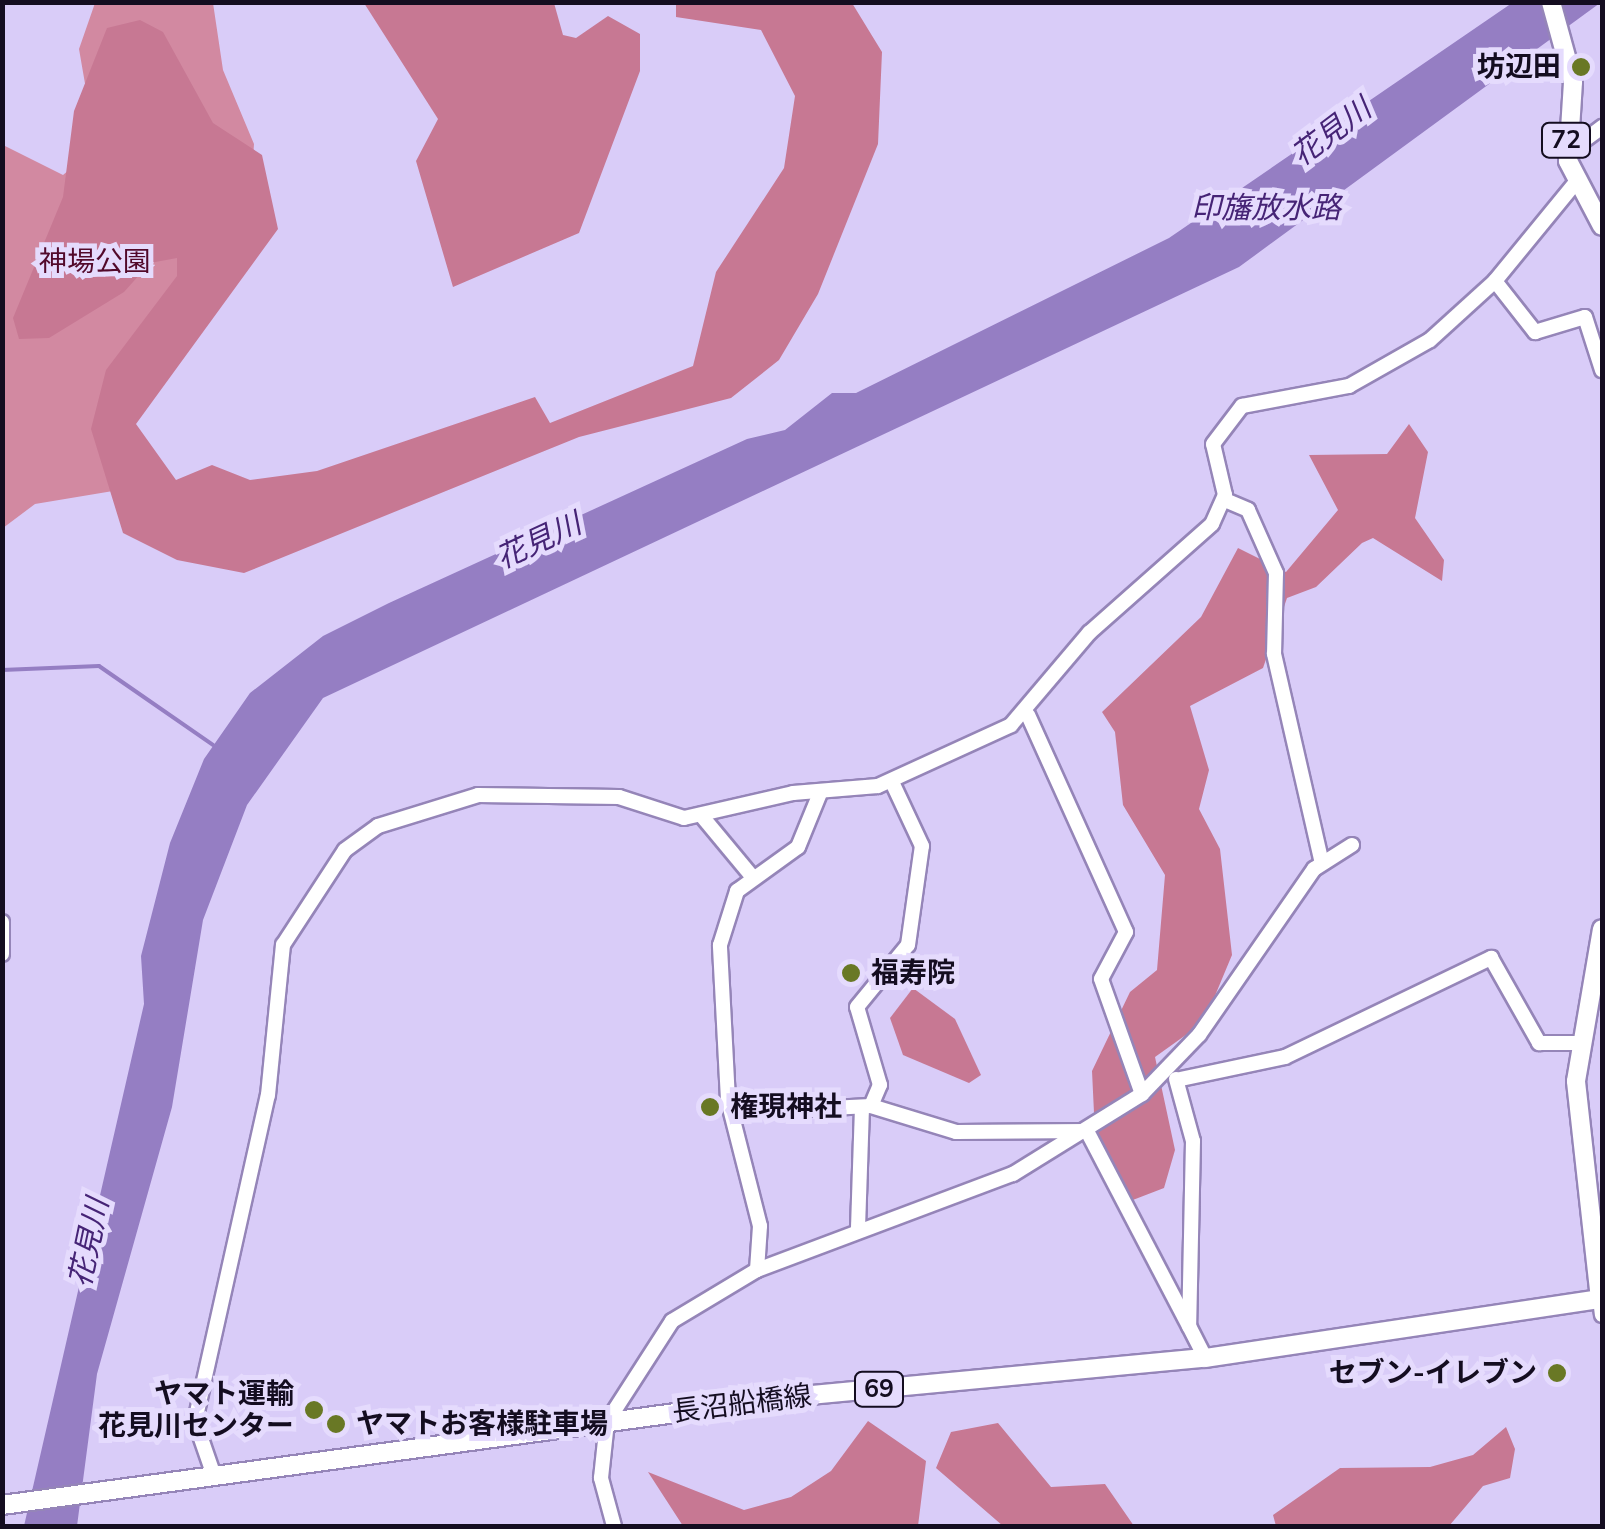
<!DOCTYPE html>
<html>
<head>
<meta charset="utf-8">
<style>
  body { margin:0 }
  #map { position:relative; width:1605px; height:1529px; overflow:hidden; background:#d9ccf8; font-family:"Nunito Sans","Noto Sans JP",sans-serif }
  div>[style] { position:absolute }
  [style*='--x'] { left:calc(var(--x)*1px); top:calc(var(--y)*1px); width:calc(var(--w)*1px); rotate:calc(var(--a)*1deg) }
  .green>* { inset:0; background:#d289a1 }
  .forest>* { inset:0; background:#c77893 }
  .water>* { inset:0; background:#957ec3 }
  .stream>* { height:4px; margin:-2px; padding:0 2px; transform-origin:2px; border-radius:2px; background:#957ec3 }
  .roads { filter:drop-shadow(2px 0 #9585b8) drop-shadow(-2px 0 #9585b8) drop-shadow(0 2px #9585b8) drop-shadow(0 -2px #9585b8) }
  .minor>* { height:14px; margin:-7px; padding:0 7px; transform-origin:7px; border-radius:7px; background:#fff }
  .major>* { height:18px; margin:-9px; padding:0 9px; transform-origin:9px; border-radius:9px; background:#fff }
  .dots>* { width:28px; height:28px; translate:-50% -50%; box-sizing:border-box; border:5px solid #e5dbfd; border-radius:50% }
  span { translate:-50% -50%; white-space:nowrap; text-align:center; line-height:1.15; -webkit-text-stroke:10px #e5dbfd; paint-order:stroke }
  .shield-label span { padding:2px 8px; background:#e5dbfd; border:2px solid; border-radius:8px; -webkit-text-stroke-width:0 }
  .shield-label { font-size:25px; color:#140d20; font-weight:700 }
  .poi-label { font-size:28px; color:#140d20; font-weight:700 }
  .right { translate:-100% -50%; text-align:right }
  .left { translate:0 -50%; text-align:left }
  .park-label { font-size:28px; color:#52092b }
  .street-label { font-size:28px; color:#140d20 }
  .water-label { font-size:30px; color:#462476; font-style:italic }
  .frame { position:absolute; inset:0; border:5px solid #140d20; pointer-events:none }
</style>
</head>
<body>
<div id="map">
  <div class="green">
    <div style="clip-path:polygon(95px 3px,213px 3px,223px 70px,254px 144px,250px 203px,121px 366px,131px 488px,35px 504px,3px 528px,3px 145px,63px 175px,96px 147px,79px 49px)"></div>
  </div>
  <div class="forest">
    <div style="clip-path:polygon(364px 3px,554px 3px,563px 35px,576px 38px,608px 16px,640px 34px,640px 71px,579px 233px,453px 287px,416px 161px,438px 119px)"></div>
    <div style="clip-path:polygon(676px 3px,852px 3px,882px 52px,878px 144px,818px 294px,779px 360px,731px 398px,579px 437px,244px 573px,177px 560px,123px 533px,91px 429px,106px 370px,177px 276px,177px 258px,150px 263px,124px 292px,49px 338px,19px 339px,13px 318px,63px 197px,74px 111px,107px 28px,140px 20px,163px 32px,213px 123px,262px 155px,278px 229px,136px 424px,176px 480px,212px 465px,250px 480px,317px 471px,535px 397px,550px 423px,693px 366px,716px 272px,784px 168px,795px 96px,761px 30px,676px 17px)"></div>
    <div style="clip-path:polygon(1409px 424px,1428px 452px,1415px 518px,1444px 560px,1442px 581px,1373px 538px,1362px 543px,1316px 587px,1287px 598px,1263px 668px,1190px 706px,1209px 770px,1199px 809px,1220px 849px,1232px 955px,1204px 1022px,1155px 1057px,1175px 1150px,1164px 1188px,1125px 1203px,1095px 1134px,1092px 1071px,1130px 992px,1157px 970px,1165px 875px,1123px 805px,1115px 732px,1102px 712px,1201px 617px,1238px 548px,1286px 572px,1338px 510px,1309px 455px,1387px 454px)"></div>
    <div style="clip-path:polygon(913px 988px,955px 1019px,981px 1075px,969px 1083px,903px 1055px,890px 1018px)"></div>
    <div style="clip-path:polygon(868px 1421px,926px 1461px,918px 1526px,683px 1526px,648px 1472px,744px 1510px,791px 1497px,831px 1471px)"></div>
    <div style="clip-path:polygon(998px 1423px,1051px 1487px,1105px 1484px,1134px 1526px,1003px 1526px,936px 1468px,951px 1432px)"></div>
    <div style="clip-path:polygon(1506px 1427px,1515px 1449px,1510px 1478px,1483px 1486px,1449px 1526px,1276px 1526px,1273px 1515px,1340px 1468px,1430px 1467px,1473px 1455px)"></div>
  </div>
  <div class="water">
    <div style="clip-path:polygon(1512px 3px,1600px 3px,1239px 267px,323px 698px,247px 805px,203px 920px,172px 1107px,97px 1374px,77px 1526px,24px 1526px,144px 1004px,141px 956px,170px 843px,204px 759px,250px 693px,323px 636px,389px 603px,747px 439px,785px 430px,832px 393px,856px 393px,1169px 238px)"></div>
  </div>
  <div class="stream">
    <div style="--x:2;--y:670;--w:97;--a:-2.4"></div>
    <div style="--x:99;--y:666;--w:139;--a:34.7"></div>
  </div>
  <div class="roads">
    <div class="minor">
      <div style="--x:1567;--y:153;--w:44;--a:-36.6"></div>
      <div style="--x:1495;--y:281;--w:65;--a:51.9"></div>
      <div style="--x:1535;--y:332;--w:52;--a:-16.7"></div>
      <div style="--x:1585;--y:317;--w:56;--a:72.2"></div>
      <div style="--x:1225;--y:500;--w:25;--a:23"></div>
      <div style="--x:1248;--y:510;--w:69;--a:66"></div>
      <div style="--x:1276;--y:573;--w:81;--a:91.4"></div>
      <div style="--x:1274;--y:654;--w:214;--a:77.1"></div>
      <div style="--x:1028;--y:715;--w:238;--a:65.7"></div>
      <div style="--x:1126;--y:932;--w:53;--a:118"></div>
      <div style="--x:1101;--y:979;--w:122;--a:70.4"></div>
      <div style="--x:701;--y:815;--w:77;--a:50.3"></div>
      <div style="--x:2;--y:922;--w:32;--a:90"></div>
      <div style="--x:1176;--y:1079;--w:64;--a:74.7"></div>
      <div style="--x:1193;--y:1141;--w:185;--a:91.2"></div>
      <div style="--x:1189;--y:1326;--w:36;--a:63"></div>
      <div style="--x:1181;--y:1079;--w:106;--a:-11.9"></div>
      <div style="--x:1285;--y:1057;--w:229;--a:-25.7"></div>
      <div style="--x:1491;--y:958;--w:98;--a:60.5"></div>
      <div style="--x:1539;--y:1043;--w:40;--a:0"></div>
      <div style="--x:728;--y:1100;--w:60;--a:9.6"></div>
      <div style="--x:787;--y:1110;--w:84;--a:-2.7"></div>
      <div style="--x:871;--y:1106;--w:23;--a:-67"></div>
      <div style="--x:880;--y:1085;--w:81;--a:-106.4"></div>
      <div style="--x:857;--y:1007;--w:80;--a:-50.6"></div>
      <div style="--x:908;--y:945;--w:100;--a:-82"></div>
      <div style="--x:922;--y:846;--w:71;--a:-115.1"></div>
      <div style="--x:871;--y:1106;--w:89;--a:17"></div>
      <div style="--x:956;--y:1132;--w:131;--a:-0.4"></div>
      <div style="--x:1087;--y:1131;--w:220;--a:62.4"></div>
      <div style="--x:858;--y:1228;--w:121;--a:-88.1"></div>
      <div style="--x:757;--y:1270;--w:273;--a:-20.6"></div>
      <div style="--x:1013;--y:1174;--w:152;--a:-31.8"></div>
      <div style="--x:1142;--y:1094;--w:82;--a:-46"></div>
      <div style="--x:1199;--y:1035;--w:202;--a:-55.3"></div>
      <div style="--x:1314;--y:869;--w:45;--a:-32.3"></div>
      <div style="--x:1600;--y:1299;--w:16;--a:83"></div>
      <div style="--x:213;--y:1473;--w:55;--a:-109.1"></div>
      <div style="--x:195;--y:1421;--w:334;--a:-77.4"></div>
      <div style="--x:268;--y:1095;--w:151;--a:-84.3"></div>
      <div style="--x:283;--y:945;--w:113;--a:-56.9"></div>
      <div style="--x:345;--y:850;--w:41;--a:-36"></div>
      <div style="--x:378;--y:826;--w:105;--a:-17.2"></div>
      <div style="--x:478;--y:795;--w:141;--a:0.8"></div>
      <div style="--x:619;--y:797;--w:68;--a:17.9"></div>
      <div style="--x:684;--y:818;--w:112;--a:-12.9"></div>
      <div style="--x:793;--y:793;--w:85;--a:-4.7"></div>
      <div style="--x:878;--y:786;--w:146;--a:-24.6"></div>
      <div style="--x:1011;--y:725;--w:121;--a:-49.7"></div>
      <div style="--x:1089;--y:633;--w:164;--a:-41.5"></div>
      <div style="--x:1212;--y:524;--w:32;--a:-66"></div>
      <div style="--x:1225;--y:495;--w:52;--a:-103.2"></div>
      <div style="--x:1213;--y:444;--w:48;--a:-52.7"></div>
      <div style="--x:1242;--y:406;--w:109;--a:-10.6"></div>
      <div style="--x:1349;--y:386;--w:93;--a:-29.6"></div>
      <div style="--x:1430;--y:340;--w:88;--a:-42.2"></div>
      <div style="--x:1495;--y:281;--w:128;--a:-50.7"></div>
      <div style="--x:614;--y:1526;--w:50;--a:-105.2"></div>
      <div style="--x:601;--y:1478;--w:56;--a:-83.9"></div>
      <div style="--x:607;--y:1422;--w:120;--a:-57.2"></div>
      <div style="--x:672;--y:1321;--w:99;--a:-31"></div>
      <div style="--x:757;--y:1270;--w:44;--a:-86.1"></div>
      <div style="--x:760;--y:1226;--w:130;--a:-104.3"></div>
      <div style="--x:728;--y:1100;--w:155;--a:-93"></div>
      <div style="--x:720;--y:945;--w:57;--a:-72.5"></div>
      <div style="--x:737;--y:891;--w:75;--a:-35.8"></div>
      <div style="--x:798;--y:847;--w:58;--a:-67.8"></div>
    </div>
    <div class="major">
      <div style="--x:1551;--y:2;--w:83;--a:74.6"></div>
      <div style="--x:1573;--y:82;--w:79;--a:93.6"></div>
      <div style="--x:1568;--y:161;--w:73;--a:62.4"></div>
      <div style="--x:1600;--y:1299;--w:219;--a:-96.3"></div>
      <div style="--x:1576;--y:1081;--w:154;--a:-80.3"></div>
      <div style="--x:2;--y:1505;--w:805;--a:-7.78"></div>
      <div style="--x:800;--y:1396;--w:407;--a:-5.4"></div>
      <div style="--x:1205;--y:1358;--w:401;--a:-8.5"></div>
    </div>
  </div>
  <div class="dots">
    <div style="left:1581px;top:67px;background:#697825"></div>
    <div style="left:851px;top:973px;background:#697825"></div>
    <div style="left:710px;top:1107px;background:#697825"></div>
    <div style="left:1557px;top:1373px;background:#697825"></div>
    <div style="left:314px;top:1410px;background:#697825"></div>
    <div style="left:336px;top:1424px;background:#697825"></div>
  </div>
  <div class="shield-label">
    <span style="left:1566px;top:140px">72</span>
    <span style="left:879px;top:1389px">69</span>
  </div>
  <div class="poi-label">
    <span class="right" style="left:1561px;top:67px">坊辺田</span>
    <span class="left" style="left:871px;top:973px">福寿院</span>
    <span class="left" style="left:730px;top:1107px">権現神社</span>
    <span class="right" style="left:1537px;top:1373px">セブン-イレブン</span>
    <span class="right" style="left:294px;top:1410px">ヤマト運輸<br>花見川センター</span>
    <span class="left" style="left:356px;top:1424px">ヤマトお客様駐車場</span>
  </div>
  <div class="park-label">
    <span style="left:95px;top:262px">神場公園</span>
  </div>
  <div class="street-label">
    <span style="left:742px;top:1404px;rotate:-7deg">長沼船橋線</span>
  </div>
  <div class="water-label">
    <span style="left:1332px;top:133px;rotate:-37deg">花見川</span>
    <span style="left:1266px;top:209px">印旛放水路</span>
    <span style="left:539px;top:542px;rotate:-25deg">花見川</span>
    <span style="left:90px;top:1243px;rotate:-78deg">花見川</span>
  </div>
  <div class="frame"></div>
</div>
</body>
</html>
